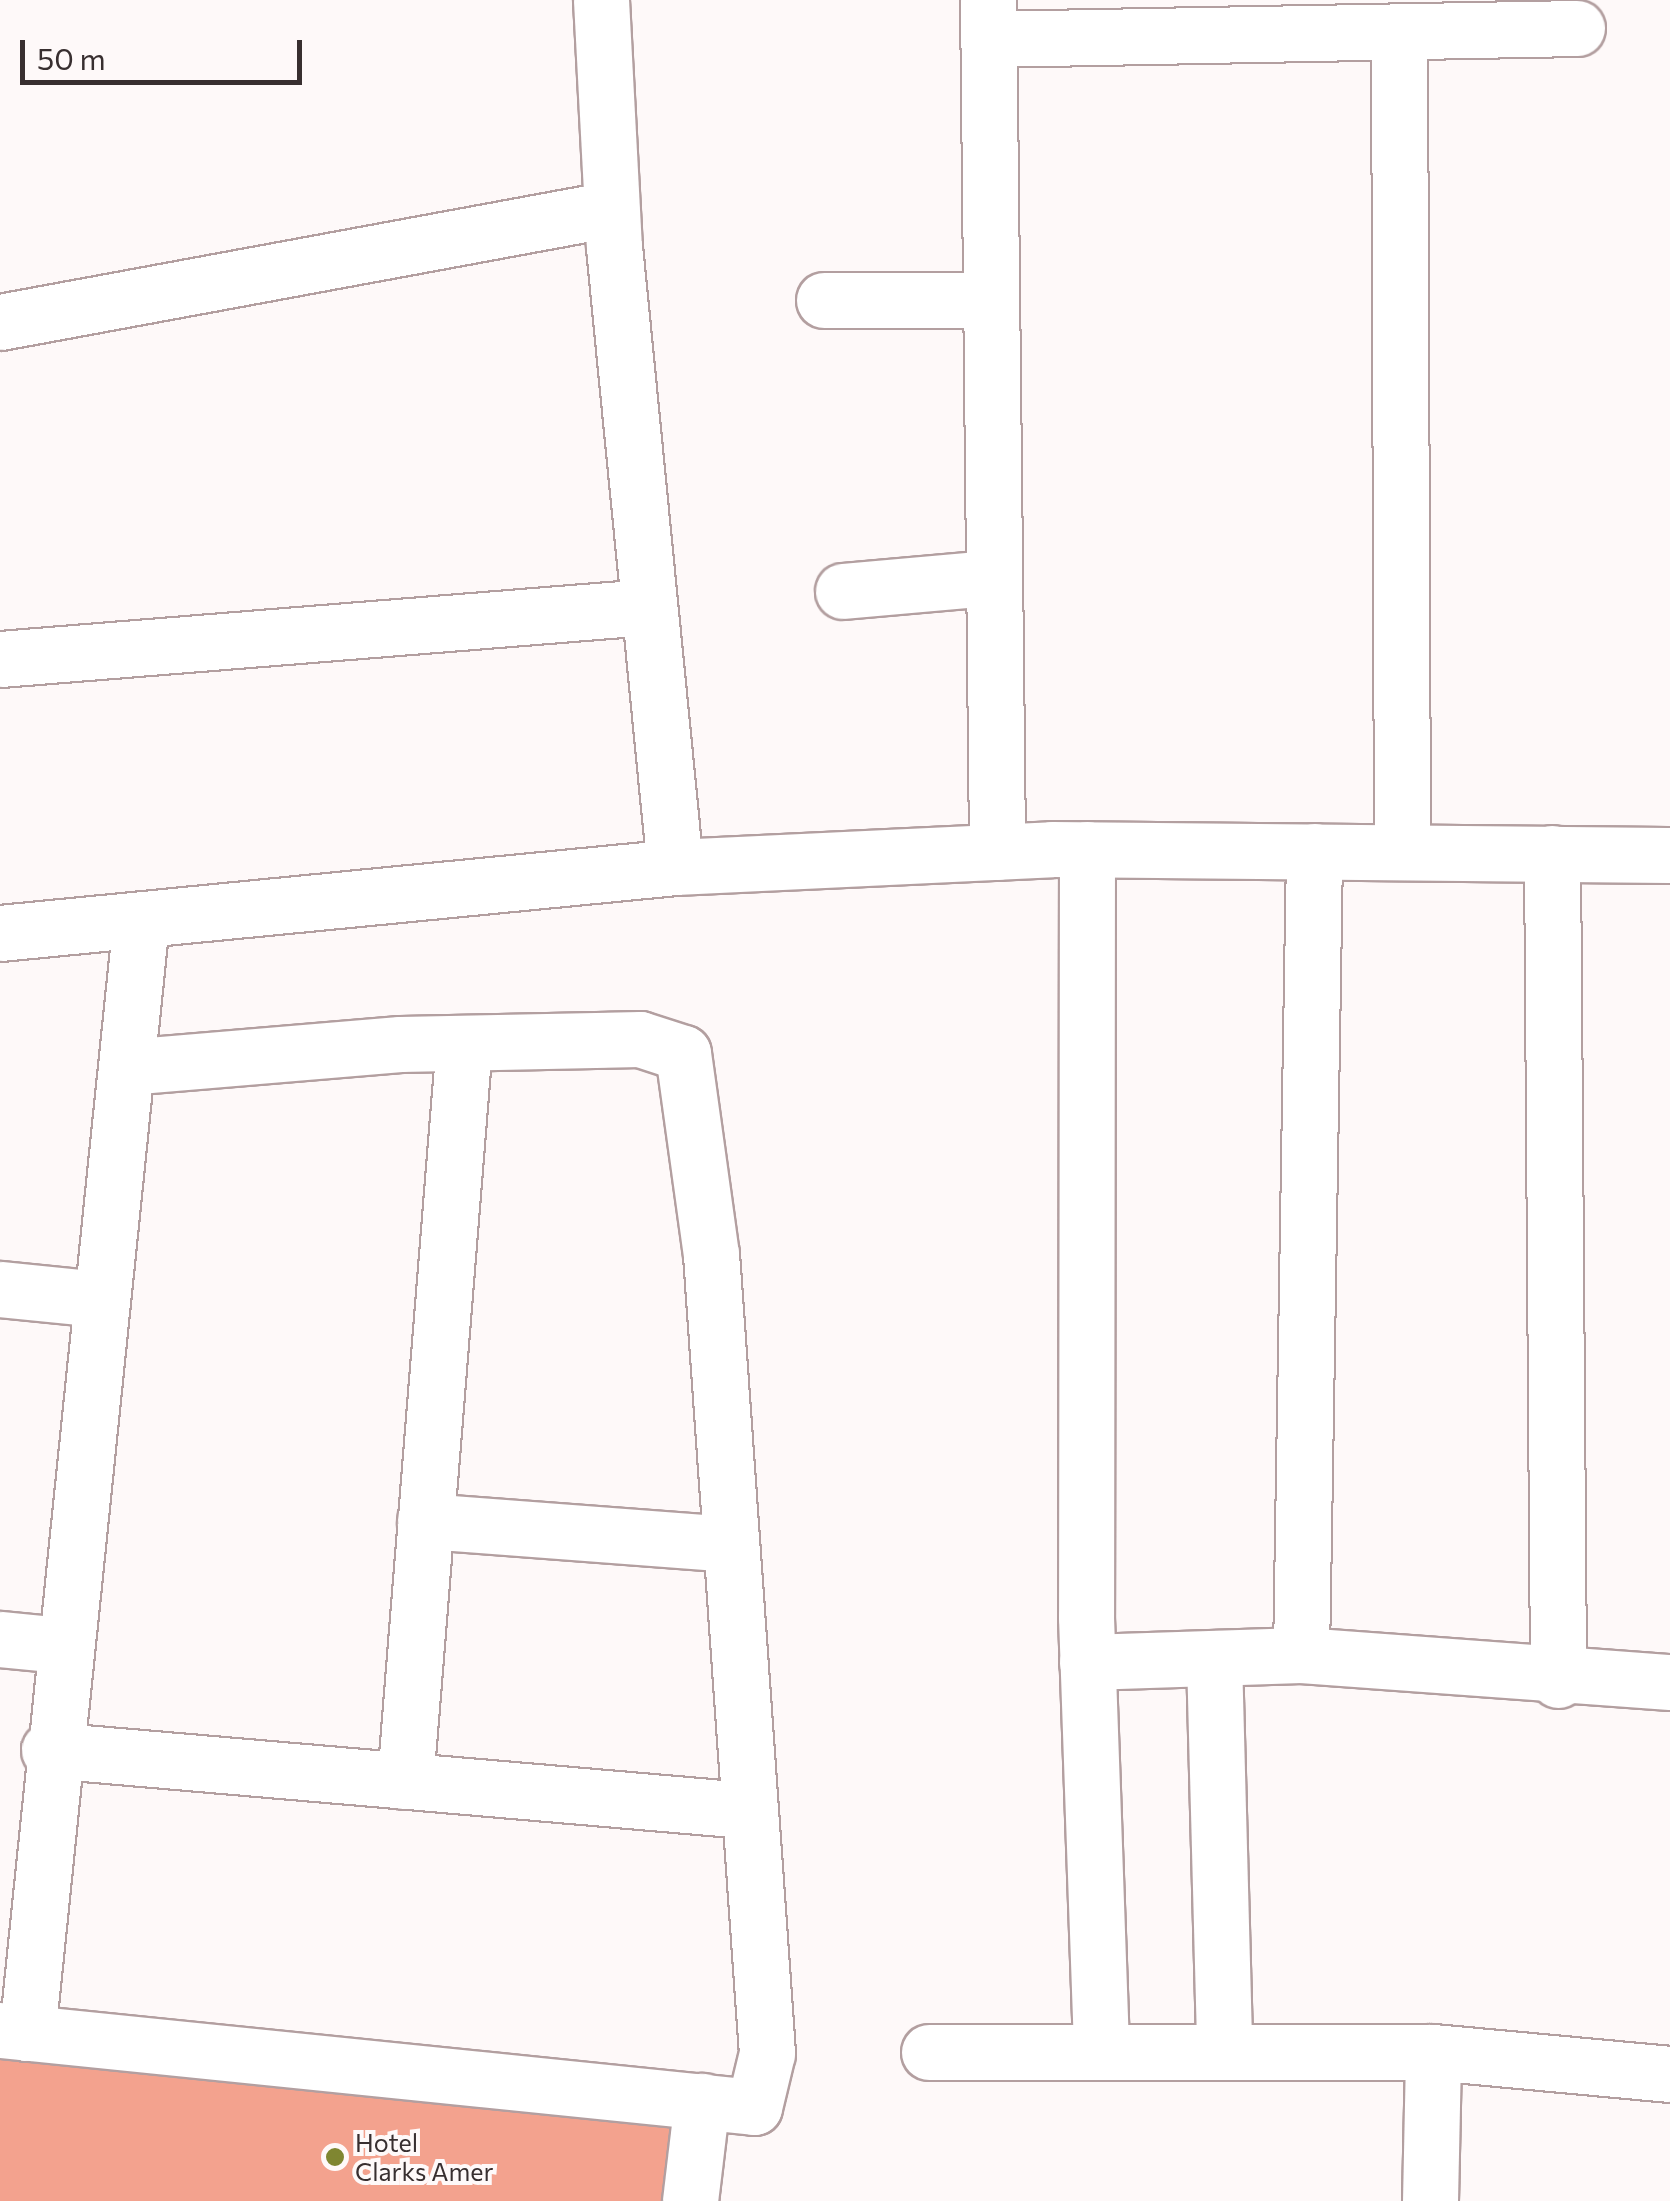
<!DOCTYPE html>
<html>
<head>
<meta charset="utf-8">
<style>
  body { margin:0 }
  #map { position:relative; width:1670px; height:2201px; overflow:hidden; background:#fef9f9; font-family:Commissioner,sans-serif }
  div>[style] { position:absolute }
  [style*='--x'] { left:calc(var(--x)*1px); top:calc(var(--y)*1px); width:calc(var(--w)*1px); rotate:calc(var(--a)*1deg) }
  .building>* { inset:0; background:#f3a28e }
  .roads { filter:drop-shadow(2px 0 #b39fa0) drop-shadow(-2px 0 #b39fa0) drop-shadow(0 2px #b39fa0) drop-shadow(0 -2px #b39fa0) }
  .minor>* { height:55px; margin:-27.5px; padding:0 27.5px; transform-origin:27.5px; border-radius:27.5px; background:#fff }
  .dots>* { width:28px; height:28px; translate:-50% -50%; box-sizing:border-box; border:5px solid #fef9f9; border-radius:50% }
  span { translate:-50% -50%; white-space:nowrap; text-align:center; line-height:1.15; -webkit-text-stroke:8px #fef9f9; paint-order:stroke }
  .poi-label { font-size:25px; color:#382f30 }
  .left { translate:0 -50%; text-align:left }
  .scale { position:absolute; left:20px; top:40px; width:282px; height:45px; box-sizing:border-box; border:5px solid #382f30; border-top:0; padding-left:12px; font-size:30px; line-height:35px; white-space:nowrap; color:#382f30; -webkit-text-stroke:8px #fef9f9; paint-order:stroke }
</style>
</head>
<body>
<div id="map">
  <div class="building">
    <div style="clip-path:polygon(0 2041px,675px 2112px,666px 2201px,0 2201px)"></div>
  </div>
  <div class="roads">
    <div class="minor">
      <div style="--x:601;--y:0;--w:247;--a:87"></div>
      <div style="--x:614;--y:247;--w:623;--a:84.38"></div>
      <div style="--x:988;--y:0;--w:852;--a:89.39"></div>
      <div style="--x:1399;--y:33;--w:819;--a:89.79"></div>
      <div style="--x:989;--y:39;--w:588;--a:-1.07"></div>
      <div style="--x:824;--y:300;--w:163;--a:0"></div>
      <div style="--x:0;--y:322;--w:621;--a:-10.48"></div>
      <div style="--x:843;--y:591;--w:146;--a:-5.1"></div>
      <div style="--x:0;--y:659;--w:649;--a:-4.6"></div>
      <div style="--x:1087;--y:849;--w:768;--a:90.07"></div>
      <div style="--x:1086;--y:1617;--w:435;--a:88"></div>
      <div style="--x:1552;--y:853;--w:827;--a:89.58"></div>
      <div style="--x:0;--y:933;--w:678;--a:-5.58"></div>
      <div style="--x:675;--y:867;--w:377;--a:-2.7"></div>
      <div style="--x:1052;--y:849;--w:618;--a:0.56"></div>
      <div style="--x:0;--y:1289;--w:101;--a:5.7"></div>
      <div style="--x:425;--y:1521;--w:304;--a:4.3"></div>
      <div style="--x:0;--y:1639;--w:61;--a:5.6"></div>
      <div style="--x:1301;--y:1655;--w:804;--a:-89.07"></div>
      <div style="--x:1214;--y:1658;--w:394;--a:88.5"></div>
      <div style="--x:1087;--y:1662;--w:214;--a:-1.9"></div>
      <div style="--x:1301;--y:1655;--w:370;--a:4.2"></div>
      <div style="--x:49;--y:1750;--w:699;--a:4.93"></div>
      <div style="--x:405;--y:1781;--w:740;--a:-85.43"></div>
      <div style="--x:0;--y:2030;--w:758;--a:5.83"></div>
      <div style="--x:754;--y:2107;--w:56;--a:-76.5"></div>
      <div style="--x:767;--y:2053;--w:800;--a:-94.01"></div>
      <div style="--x:711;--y:1255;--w:204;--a:-97.9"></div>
      <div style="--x:683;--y:1053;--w:45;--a:-162"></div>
      <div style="--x:640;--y:1039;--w:240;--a:178.8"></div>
      <div style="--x:400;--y:1044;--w:275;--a:175.2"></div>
      <div style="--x:27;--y:2033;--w:1118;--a:-84.15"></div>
      <div style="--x:929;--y:2052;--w:504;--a:0"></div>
      <div style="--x:1433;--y:2052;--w:238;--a:5.3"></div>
      <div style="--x:690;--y:2201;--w:101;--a:-83.2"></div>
      <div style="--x:1430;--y:2201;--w:149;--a:-88.8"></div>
    </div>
  </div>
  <div class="dots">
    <div style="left:335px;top:2157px;background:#7f8631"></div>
  </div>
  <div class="poi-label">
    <span class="left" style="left:355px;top:2157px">Hotel<br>Clarks Amer</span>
  </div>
  <div class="scale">50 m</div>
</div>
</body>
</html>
